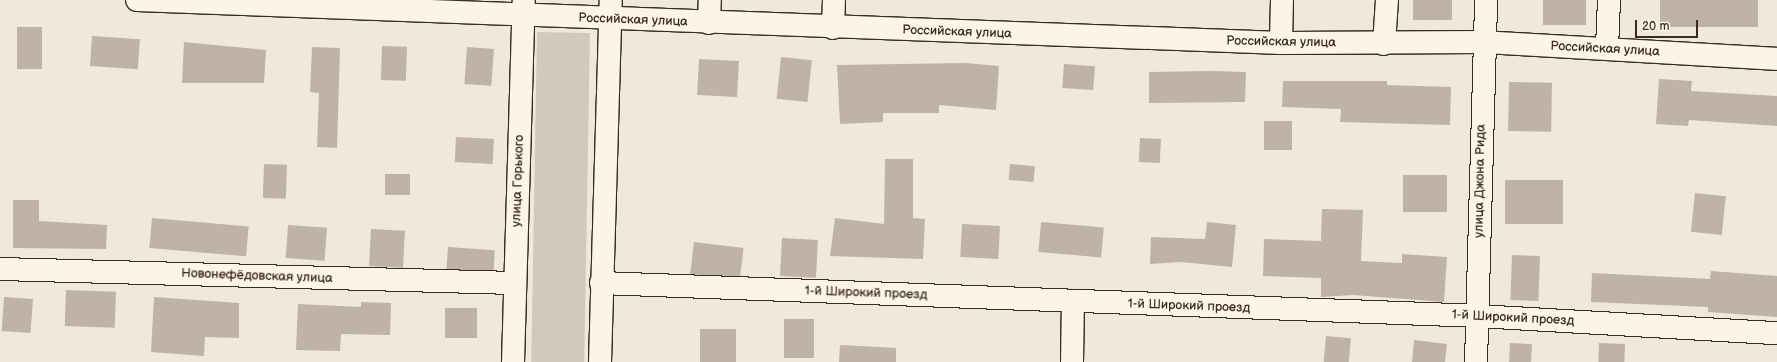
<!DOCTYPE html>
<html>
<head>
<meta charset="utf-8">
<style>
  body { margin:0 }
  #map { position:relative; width:1777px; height:362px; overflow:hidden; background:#f0e9d9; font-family:"Balsamiq Sans",sans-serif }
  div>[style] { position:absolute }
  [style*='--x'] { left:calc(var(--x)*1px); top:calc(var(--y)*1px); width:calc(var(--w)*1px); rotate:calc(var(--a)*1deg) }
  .green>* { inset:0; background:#d2c9ba; transform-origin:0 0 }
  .building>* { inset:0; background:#beb3a4; transform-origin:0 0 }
  .roads { filter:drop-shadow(1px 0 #3b2a1e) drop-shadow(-1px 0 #3b2a1e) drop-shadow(0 1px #3b2a1e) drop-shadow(0 -1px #3b2a1e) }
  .minor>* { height:22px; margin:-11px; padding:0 11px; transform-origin:11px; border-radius:11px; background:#fcf5e5 }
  span { translate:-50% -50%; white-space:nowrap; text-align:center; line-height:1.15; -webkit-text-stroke:3px #fcf5e5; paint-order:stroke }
  .street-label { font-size:13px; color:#3b2a1e }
  .scale { position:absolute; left:1635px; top:20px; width:63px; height:18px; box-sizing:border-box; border:2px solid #3b2a1e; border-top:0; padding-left:5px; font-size:12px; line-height:14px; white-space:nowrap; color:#3b2a1e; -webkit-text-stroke:3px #fcf5e5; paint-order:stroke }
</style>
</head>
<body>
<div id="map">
  <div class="green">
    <div style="left:537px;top:32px;width:53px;height:330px;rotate:1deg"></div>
  </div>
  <div class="building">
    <div style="left:1413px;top:0;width:39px;height:20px"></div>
    <div style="left:1543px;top:0;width:43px;height:25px"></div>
    <div style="left:1660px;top:0;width:98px;height:27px"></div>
    <div style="left:17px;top:27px;width:25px;height:42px"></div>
    <div style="left:92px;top:36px;width:48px;height:30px;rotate:4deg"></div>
    <div style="clip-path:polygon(184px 42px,266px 50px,264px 83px,182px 83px)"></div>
    <div style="left:382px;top:46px;width:25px;height:34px;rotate:2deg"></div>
    <div style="clip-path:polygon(312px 47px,340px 48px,337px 148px,317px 147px,319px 93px,310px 92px)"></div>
    <div style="left:467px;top:47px;width:27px;height:37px;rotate:4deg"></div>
    <div style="left:781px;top:57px;width:31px;height:42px;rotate:6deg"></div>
    <div style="left:699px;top:59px;width:40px;height:36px;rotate:3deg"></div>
    <div style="clip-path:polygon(965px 63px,999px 66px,996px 110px,939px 105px,939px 113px,883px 113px,883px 122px,840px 124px,837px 65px)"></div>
    <div style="left:1064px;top:64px;width:31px;height:24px;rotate:4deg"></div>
    <div style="clip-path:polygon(1211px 71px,1246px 72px,1245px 102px,1149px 103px,1149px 72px)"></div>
    <div style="clip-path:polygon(1659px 79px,1692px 81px,1691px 91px,1777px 96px,1777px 126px,1689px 120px,1688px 126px,1656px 124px)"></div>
    <div style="clip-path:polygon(1283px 81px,1387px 81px,1387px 85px,1451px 87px,1450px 125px,1340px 122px,1341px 109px,1282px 107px)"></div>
    <div style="left:1509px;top:82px;width:43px;height:49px;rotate:1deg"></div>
    <div style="left:1264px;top:121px;width:28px;height:29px"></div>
    <div style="left:456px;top:137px;width:38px;height:25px;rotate:3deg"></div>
    <div style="left:1140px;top:138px;width:21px;height:24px;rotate:3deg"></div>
    <div style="clip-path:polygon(885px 159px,913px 159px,913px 218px,925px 219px,923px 259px,830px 256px,835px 218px,884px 224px)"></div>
    <div style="left:264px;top:164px;width:23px;height:34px;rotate:2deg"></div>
    <div style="left:1010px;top:164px;width:25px;height:16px;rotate:5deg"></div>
    <div style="left:385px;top:174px;width:25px;height:21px"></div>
    <div style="left:1403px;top:175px;width:44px;height:37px"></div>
    <div style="left:1505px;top:180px;width:58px;height:44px"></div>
    <div style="left:1695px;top:193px;width:31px;height:39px;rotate:6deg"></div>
    <div style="clip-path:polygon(13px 200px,39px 200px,39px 221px,107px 225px,106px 249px,13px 248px)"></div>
    <div style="clip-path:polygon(1322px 209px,1363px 210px,1361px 261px,1402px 263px,1402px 254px,1447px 257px,1444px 302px,1353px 295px,1321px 297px,1321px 278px,1263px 276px,1264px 239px,1321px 241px)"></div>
    <div style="left:152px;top:218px;width:97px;height:30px;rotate:5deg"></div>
    <div style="left:1041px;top:222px;width:63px;height:30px;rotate:5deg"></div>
    <div style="clip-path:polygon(1207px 222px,1236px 225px,1232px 267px,1181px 262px,1150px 264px,1151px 237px,1205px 239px)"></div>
    <div style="left:962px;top:224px;width:38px;height:33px;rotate:3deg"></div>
    <div style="left:288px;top:225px;width:39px;height:33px;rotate:4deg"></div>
    <div style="left:371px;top:229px;width:34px;height:37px;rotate:3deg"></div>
    <div style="left:782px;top:238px;width:36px;height:38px;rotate:3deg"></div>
    <div style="left:694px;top:242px;width:50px;height:32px;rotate:7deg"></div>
    <div style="left:448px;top:247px;width:47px;height:22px;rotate:4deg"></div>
    <div style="left:1512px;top:255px;width:28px;height:45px;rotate:2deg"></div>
    <div style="clip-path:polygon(1711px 271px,1777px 276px,1777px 317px,1708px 312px,1708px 307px,1591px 302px,1592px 273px,1710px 279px)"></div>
    <div style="left:66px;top:290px;width:50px;height:36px;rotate:2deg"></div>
    <div style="left:4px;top:297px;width:29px;height:34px;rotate:4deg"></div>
    <div style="clip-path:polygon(154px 297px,239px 303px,239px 338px,205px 337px,204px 356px,151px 352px)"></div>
    <div style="clip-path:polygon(361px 302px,391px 303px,390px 335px,341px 334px,340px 351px,296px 350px,298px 304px,361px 307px)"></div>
    <div style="left:445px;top:308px;width:32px;height:30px"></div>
    <div style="left:784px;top:319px;width:30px;height:39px"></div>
    <div style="left:700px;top:329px;width:36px;height:33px"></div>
    <div style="left:1326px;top:336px;width:25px;height:26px;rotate:5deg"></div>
    <div style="clip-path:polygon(1414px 340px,1447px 344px,1445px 362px,1412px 362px)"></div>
    <div style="left:1510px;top:343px;width:22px;height:19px;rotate:3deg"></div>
    <div style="left:1599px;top:343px;width:26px;height:19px;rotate:2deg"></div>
    <div style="clip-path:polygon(840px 345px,896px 348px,896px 362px,839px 362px)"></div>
  </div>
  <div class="roads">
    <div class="minor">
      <div style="--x:137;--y:0;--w:1145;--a:2.15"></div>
      <div style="--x:1281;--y:43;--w:202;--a:-0.3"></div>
      <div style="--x:1483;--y:42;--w:294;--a:3.3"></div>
      <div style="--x:709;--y:23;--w:23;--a:-88"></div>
      <div style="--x:833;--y:28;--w:28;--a:-88"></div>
      <div style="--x:1281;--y:43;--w:43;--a:-88.7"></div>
      <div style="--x:1384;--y:44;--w:44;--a:-86.1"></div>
      <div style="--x:1607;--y:48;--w:48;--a:-87.6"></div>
      <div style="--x:0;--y:269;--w:515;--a:1.56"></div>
      <div style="--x:601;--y:283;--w:878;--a:2.15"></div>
      <div style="--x:1478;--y:316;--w:299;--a:3.3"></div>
      <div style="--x:513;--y:362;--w:361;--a:-88.3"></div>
      <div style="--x:600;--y:362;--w:362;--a:-88.3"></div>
      <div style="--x:1072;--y:362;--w:61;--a:-89.1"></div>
      <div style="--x:1476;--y:362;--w:362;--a:-88.4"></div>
    </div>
  </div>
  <div class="street-label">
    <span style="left:633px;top:20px;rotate:2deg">Российская улица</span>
    <span style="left:957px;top:32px;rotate:2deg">Российская улица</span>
    <span style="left:1281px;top:42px;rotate:1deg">Российская улица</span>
    <span style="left:1605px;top:49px;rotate:3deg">Российская улица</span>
    <span style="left:518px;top:181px;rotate:-88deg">улица Горького</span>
    <span style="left:1480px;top:181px;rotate:-89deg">улица Джона Рида</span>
    <span style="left:257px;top:276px;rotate:2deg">Новонефёдовская улица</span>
    <span style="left:866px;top:293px;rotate:2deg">1-й Широкий проезд</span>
    <span style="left:1189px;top:306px;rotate:2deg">1-й Широкий проезд</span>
    <span style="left:1513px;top:318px;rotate:3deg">1-й Широкий проезд</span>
  </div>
  <div class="scale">20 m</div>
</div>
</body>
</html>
